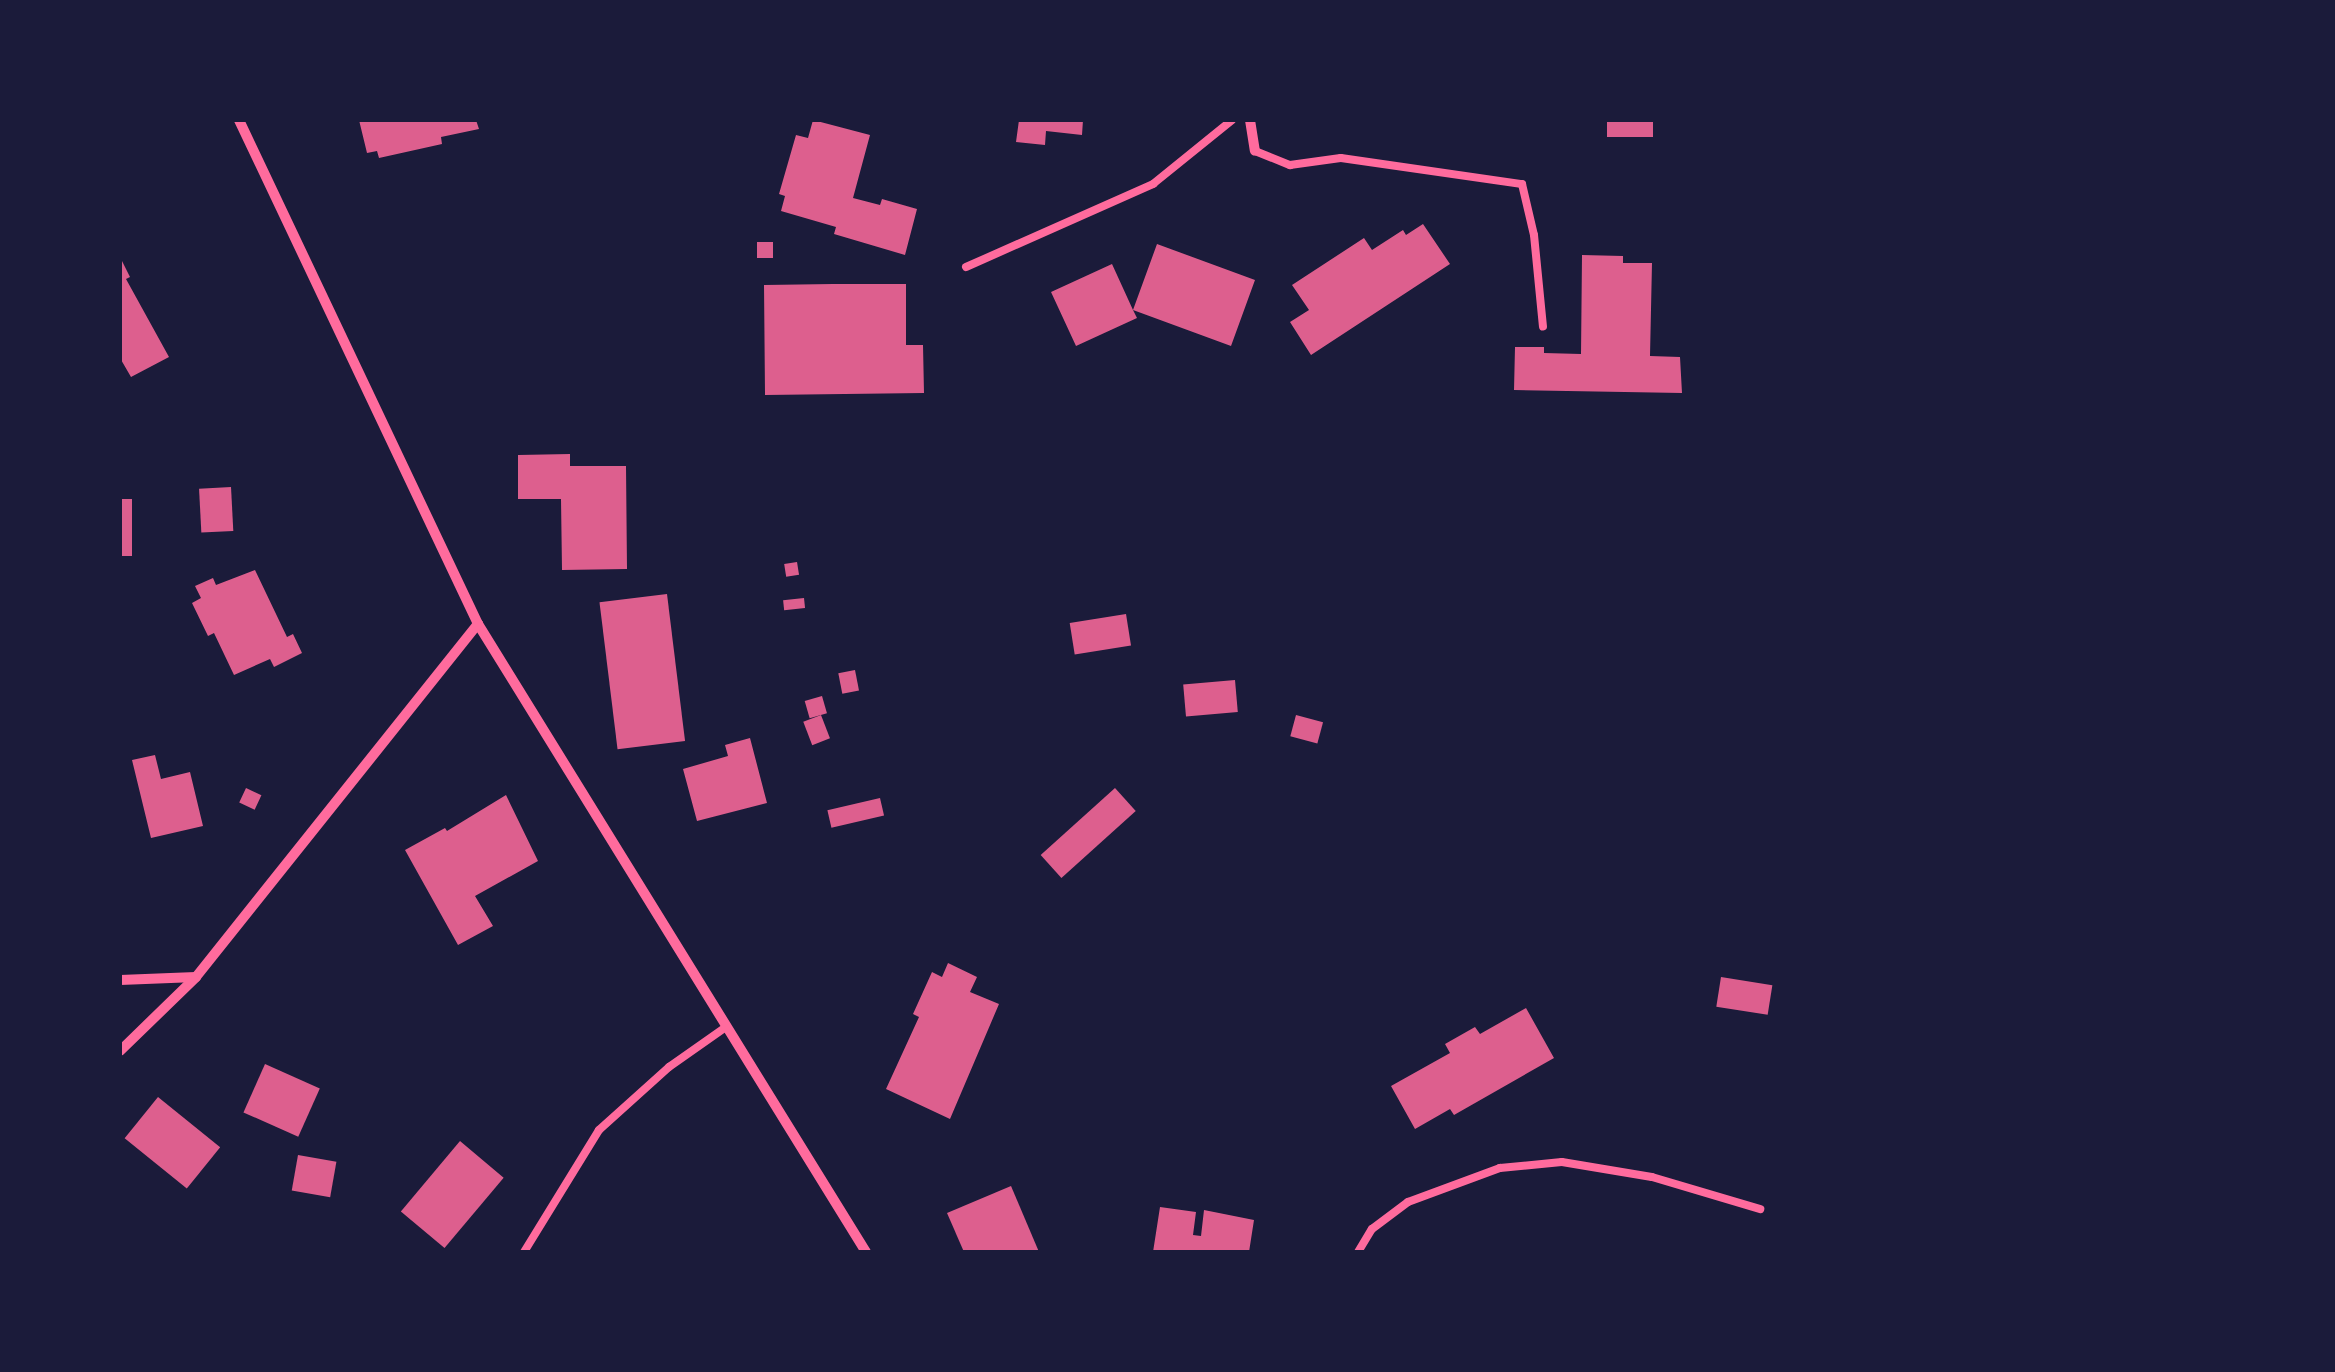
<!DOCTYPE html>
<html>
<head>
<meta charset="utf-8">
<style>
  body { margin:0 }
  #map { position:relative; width:2335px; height:1372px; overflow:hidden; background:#1b1b3a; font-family:"IBM Plex Sans",sans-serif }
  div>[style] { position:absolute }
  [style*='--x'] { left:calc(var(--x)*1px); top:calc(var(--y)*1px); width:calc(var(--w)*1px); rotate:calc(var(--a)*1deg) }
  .building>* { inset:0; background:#dd5f8e; transform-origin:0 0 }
  .service>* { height:8px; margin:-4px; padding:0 4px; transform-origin:4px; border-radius:4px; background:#ff6b9d }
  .minor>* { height:10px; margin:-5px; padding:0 5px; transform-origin:5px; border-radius:5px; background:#ff6b9d }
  span { translate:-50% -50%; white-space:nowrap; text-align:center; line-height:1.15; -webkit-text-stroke:8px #1b1b3a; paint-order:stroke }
  .frame { position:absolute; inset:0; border:122px solid #1b1b3a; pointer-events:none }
</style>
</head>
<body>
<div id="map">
  <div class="building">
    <div style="clip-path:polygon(359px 120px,476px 120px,479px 129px,441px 137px,442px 144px,379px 158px,377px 151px,367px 153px)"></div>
    <div style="clip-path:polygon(813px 120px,870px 135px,853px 198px,880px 205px,882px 199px,917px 209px,905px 255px,834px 234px,836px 227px,781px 211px,785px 196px,779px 194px,796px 135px,808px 138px)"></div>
    <div style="clip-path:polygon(1019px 120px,1083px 120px,1082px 135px,1046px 131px,1045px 145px,1016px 142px)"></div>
    <div style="left:1607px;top:120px;width:46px;height:17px"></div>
    <div style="clip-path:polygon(1423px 224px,1450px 264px,1311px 355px,1290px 322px,1309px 310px,1292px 285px,1364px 238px,1372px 250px,1403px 230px,1406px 235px)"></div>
    <div style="left:757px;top:242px;width:16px;height:16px"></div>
    <div style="clip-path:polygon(1157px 244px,1255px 280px,1231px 346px,1133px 310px,1137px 318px,1076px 346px,1051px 292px,1112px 264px,1133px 310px)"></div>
    <div style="clip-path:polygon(1582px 255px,1623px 256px,1623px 263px,1652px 263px,1650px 356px,1680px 357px,1682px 393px,1514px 390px,1515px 347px,1544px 347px,1544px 353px,1581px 354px)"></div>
    <div style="clip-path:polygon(120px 257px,130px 277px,126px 279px,169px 357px,131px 377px,120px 358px)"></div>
    <div style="clip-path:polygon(833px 284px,906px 284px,906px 345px,923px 345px,924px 393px,765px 395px,764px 285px)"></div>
    <div style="clip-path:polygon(570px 454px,570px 466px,626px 466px,627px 569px,562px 570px,561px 499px,518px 499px,518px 455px)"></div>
    <div style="left:231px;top:487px;width:44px;height:32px;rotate:87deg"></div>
    <div style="left:120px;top:499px;width:12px;height:57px"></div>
    <div style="left:797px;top:562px;width:13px;height:13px;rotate:81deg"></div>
    <div style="clip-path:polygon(255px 570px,287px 637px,293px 634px,302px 653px,274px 667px,270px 659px,234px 675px,214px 633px,208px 636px,192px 603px,201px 598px,195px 586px,213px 578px,216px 585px)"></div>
    <div style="left:667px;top:594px;width:148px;height:68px;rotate:83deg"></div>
    <div style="left:804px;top:598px;width:10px;height:21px;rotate:84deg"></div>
    <div style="left:1126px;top:614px;width:32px;height:57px;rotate:81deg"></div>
    <div style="left:855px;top:670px;width:21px;height:17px;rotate:79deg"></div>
    <div style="left:1235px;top:680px;width:32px;height:52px;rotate:85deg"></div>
    <div style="left:822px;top:696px;width:18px;height:18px;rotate:74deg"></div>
    <div style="left:821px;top:715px;width:25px;height:19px;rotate:69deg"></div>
    <div style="left:1296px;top:715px;width:28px;height:22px;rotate:15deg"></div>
    <div style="clip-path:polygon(750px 738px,767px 803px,697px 821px,683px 769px,728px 756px,725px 745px)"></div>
    <div style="clip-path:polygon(155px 755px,161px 779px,190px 772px,203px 826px,151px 838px,132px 760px)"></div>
    <div style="left:246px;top:788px;width:17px;height:16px;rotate:25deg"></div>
    <div style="left:1115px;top:788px;width:31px;height:100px;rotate:48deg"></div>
    <div style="clip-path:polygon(506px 795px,538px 861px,475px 896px,493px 926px,458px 945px,405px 850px,445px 828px,447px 831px)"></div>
    <div style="left:880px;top:798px;width:18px;height:54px;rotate:77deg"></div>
    <div style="clip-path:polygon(948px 963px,977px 977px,970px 992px,999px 1004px,950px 1119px,886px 1089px,919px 1017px,913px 1014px,932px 972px,942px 977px)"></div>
    <div style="left:1721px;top:977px;width:52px;height:30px;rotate:9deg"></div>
    <div style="clip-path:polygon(1526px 1008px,1554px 1058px,1454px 1115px,1450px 1109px,1415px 1129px,1391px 1086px,1450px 1053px,1445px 1044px,1475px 1027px,1480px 1034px)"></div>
    <div style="left:265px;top:1064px;width:60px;height:53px;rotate:24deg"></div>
    <div style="left:158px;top:1097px;width:80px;height:53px;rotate:39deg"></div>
    <div style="left:460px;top:1141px;width:57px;height:92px;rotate:40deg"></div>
    <div style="left:298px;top:1155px;width:39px;height:36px;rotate:10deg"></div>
    <div style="clip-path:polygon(1011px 1186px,1039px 1252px,964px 1252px,947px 1213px)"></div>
    <div style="clip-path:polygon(1160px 1207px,1196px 1212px,1193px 1235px,1201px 1236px,1204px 1210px,1254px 1220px,1249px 1252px,1153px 1252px)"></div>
  </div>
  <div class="service">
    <div style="--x:1255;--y:151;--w:38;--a:22"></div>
    <div style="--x:1290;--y:165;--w:51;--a:-7.8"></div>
    <div style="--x:1341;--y:158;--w:183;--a:8.2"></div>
    <div style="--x:1522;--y:184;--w:52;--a:76.8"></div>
    <div style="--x:1534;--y:235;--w:92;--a:84.4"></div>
    <div style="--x:966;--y:267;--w:205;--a:-23.9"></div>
    <div style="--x:1153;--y:184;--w:102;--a:-39"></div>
    <div style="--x:524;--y:1252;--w:143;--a:-58.4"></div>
    <div style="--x:599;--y:1130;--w:94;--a:-42"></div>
    <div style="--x:669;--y:1067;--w:70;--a:-35.1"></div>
    <div style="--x:1358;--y:1252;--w:27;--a:-59"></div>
    <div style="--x:1372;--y:1229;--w:45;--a:-36.9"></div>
    <div style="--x:1408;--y:1202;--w:98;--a:-20.3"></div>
    <div style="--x:1500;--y:1168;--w:62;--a:-5.5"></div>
    <div style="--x:1562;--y:1162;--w:91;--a:9.5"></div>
    <div style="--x:1652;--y:1177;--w:113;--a:16.5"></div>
  </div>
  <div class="minor">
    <div style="--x:239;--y:120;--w:558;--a:64.63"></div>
    <div style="--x:478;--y:624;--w:738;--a:58.29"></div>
    <div style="--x:1250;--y:120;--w:31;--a:81"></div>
    <div style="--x:120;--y:980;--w:76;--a:-2.3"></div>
    <div style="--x:120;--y:1051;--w:106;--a:-44.2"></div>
    <div style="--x:196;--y:977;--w:452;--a:-51.4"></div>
  </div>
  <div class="frame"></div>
</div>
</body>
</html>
